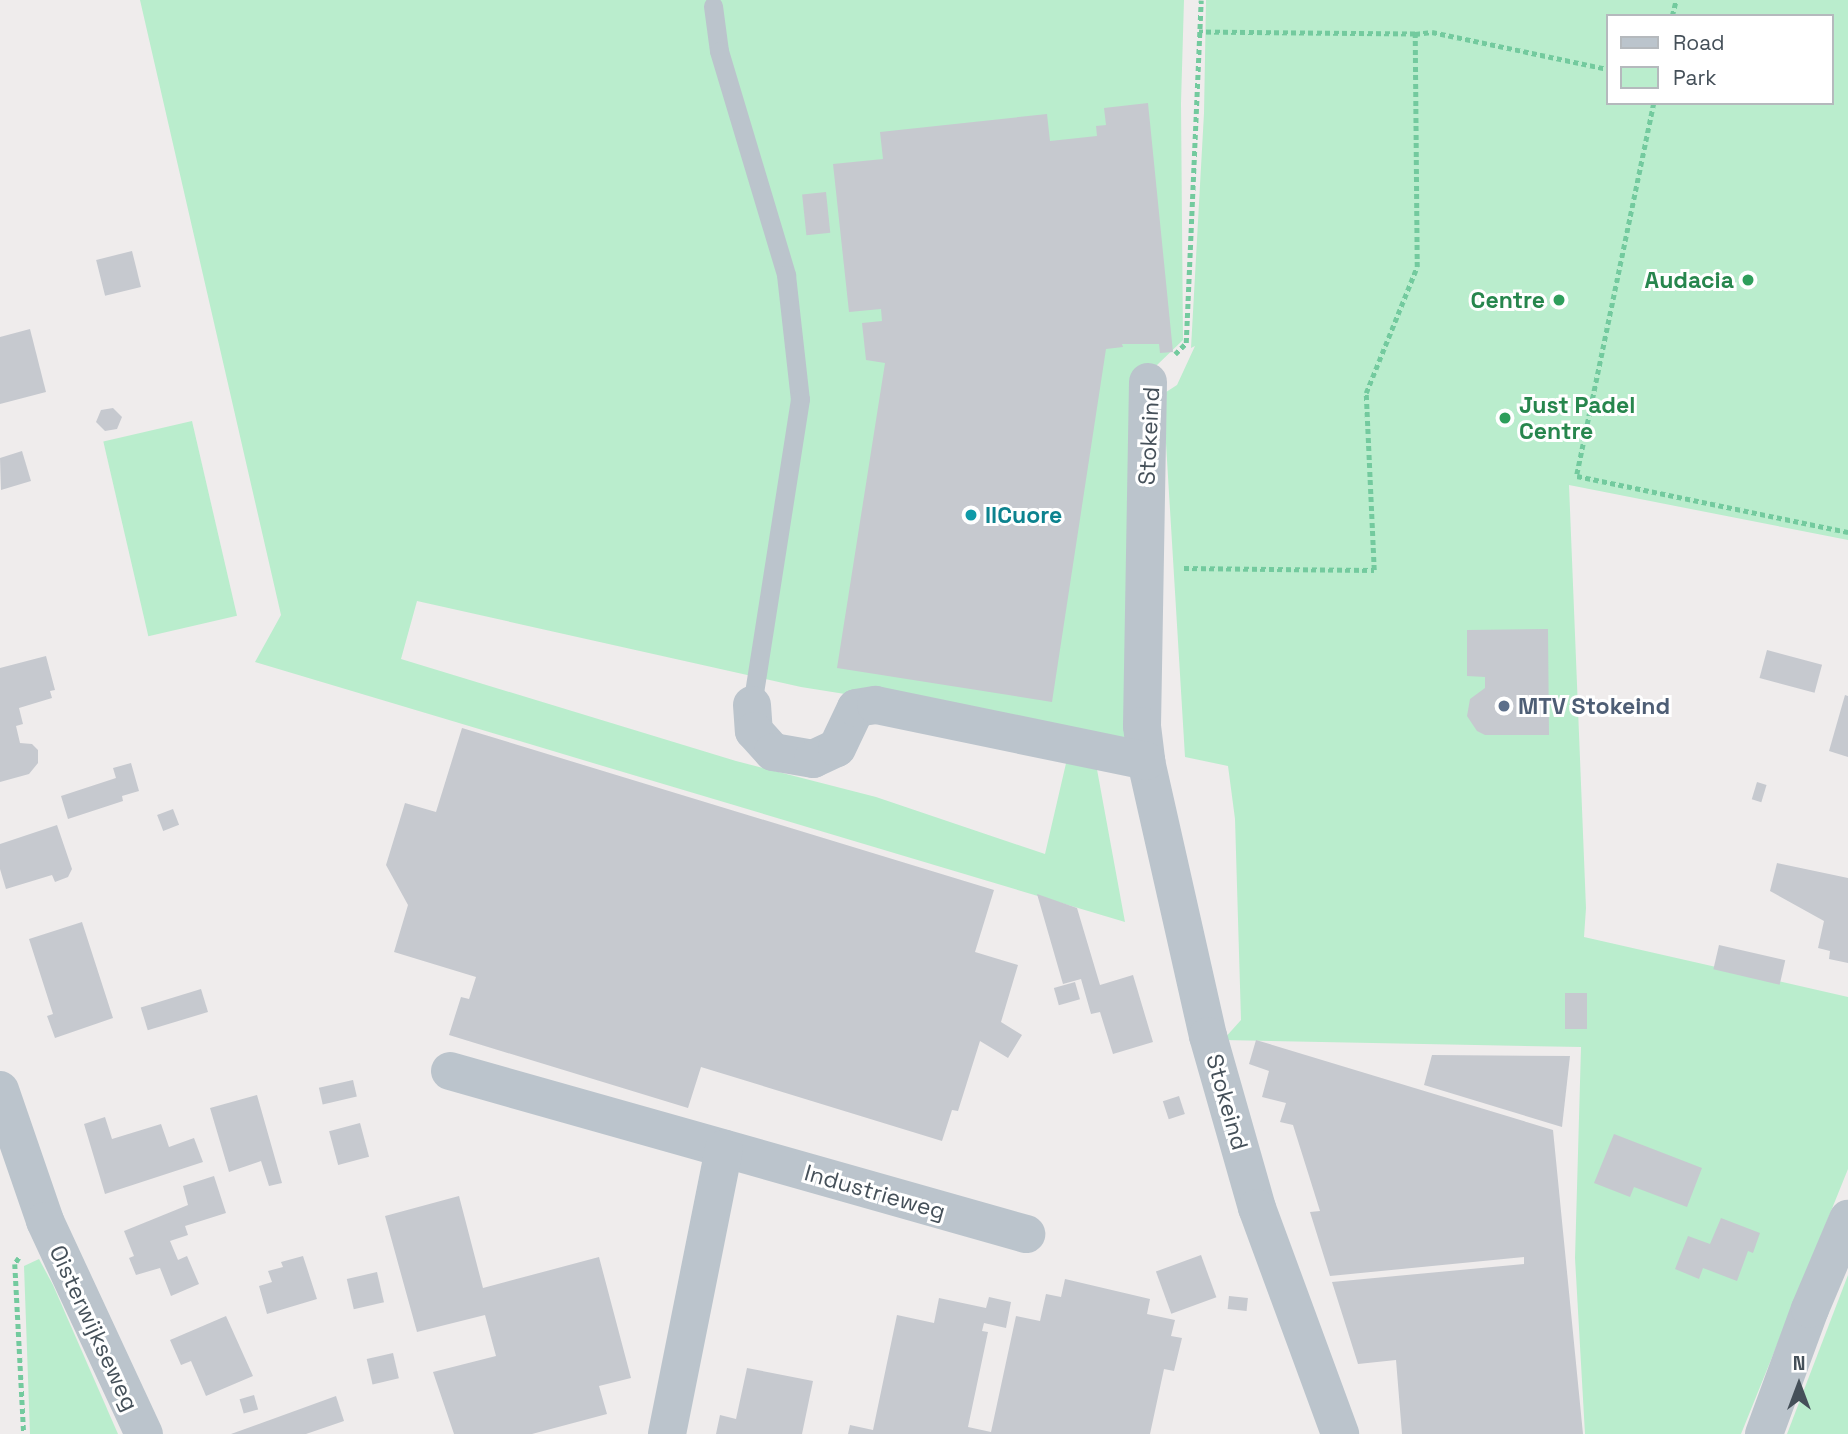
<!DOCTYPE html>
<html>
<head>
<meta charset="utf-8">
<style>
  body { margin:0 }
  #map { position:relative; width:1848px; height:1434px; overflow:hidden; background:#efecec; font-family:"Space Grotesk",sans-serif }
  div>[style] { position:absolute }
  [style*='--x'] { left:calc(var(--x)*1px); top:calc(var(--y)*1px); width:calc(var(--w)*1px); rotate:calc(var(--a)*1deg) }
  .green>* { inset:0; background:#baedcd; transform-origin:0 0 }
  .building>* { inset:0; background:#c6c9cf; transform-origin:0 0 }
  .path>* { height:4.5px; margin-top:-2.25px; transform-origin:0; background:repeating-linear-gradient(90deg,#73ca9e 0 5px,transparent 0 8.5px) }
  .lane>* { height:19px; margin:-9.5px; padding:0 9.5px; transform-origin:9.5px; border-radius:9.5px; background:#bbc4cc }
  .street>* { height:38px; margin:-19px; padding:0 19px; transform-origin:19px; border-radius:19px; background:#bbc4cc }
  .dots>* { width:19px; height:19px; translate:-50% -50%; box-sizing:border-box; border:4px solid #fff; border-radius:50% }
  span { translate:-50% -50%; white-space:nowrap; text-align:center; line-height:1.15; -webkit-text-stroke:6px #fff; paint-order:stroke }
  .leisure-label { font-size:23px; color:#27864d; font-weight:700 }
  .right { translate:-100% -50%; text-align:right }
  .left { translate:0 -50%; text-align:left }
  .street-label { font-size:23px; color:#455059 }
  .culture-label { font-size:23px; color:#0d838f; font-weight:700 }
  .service-label { font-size:23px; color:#4e5e75; font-weight:700 }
  .legend { position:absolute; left:1606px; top:14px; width:228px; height:91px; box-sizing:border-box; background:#fff; border:2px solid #b5b9bd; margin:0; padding:9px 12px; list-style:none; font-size:21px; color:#455059 }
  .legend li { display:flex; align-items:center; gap:14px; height:35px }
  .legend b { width:35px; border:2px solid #b5b9bd }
  .north { position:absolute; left:1764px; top:1350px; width:70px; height:70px; -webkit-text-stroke:5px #fff; paint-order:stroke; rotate:0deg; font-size:19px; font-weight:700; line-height:28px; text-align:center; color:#455059 }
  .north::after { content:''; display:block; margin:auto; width:24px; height:32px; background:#455059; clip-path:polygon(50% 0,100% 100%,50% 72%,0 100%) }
</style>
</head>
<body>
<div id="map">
  <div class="green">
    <div style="clip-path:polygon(140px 0,1184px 0,1181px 103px,1183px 340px,1131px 390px,1129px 739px,801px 687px,417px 601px,401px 659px,736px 761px,876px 797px,1045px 854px,1067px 759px,1096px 764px,1125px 922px,255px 662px,281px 615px)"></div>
    <div style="clip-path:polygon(evenodd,1206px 0,1848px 0,1848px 540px,1569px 485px,1586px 908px,1584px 937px,1848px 997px,1848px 1169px,1741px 1434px,1585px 1434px,1575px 1258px,1581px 1047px,1223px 1040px,1241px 1020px,1235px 819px,1228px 766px,1185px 757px,1163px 394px,1177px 385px,1195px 346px,1191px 348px,1204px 113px,1206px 0,1608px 16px,1832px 16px,1832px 103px,1608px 103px,1608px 16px)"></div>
    <div style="left:192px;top:421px;width:200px;height:91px;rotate:77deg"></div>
    <div style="clip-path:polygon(39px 1259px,53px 1285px,118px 1434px,30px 1434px,24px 1266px)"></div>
    <div style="clip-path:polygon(1848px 1275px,1848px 1434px,1787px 1434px)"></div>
  </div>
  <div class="building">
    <div style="clip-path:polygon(1148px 103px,1173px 352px,1160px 353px,1159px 344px,1122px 344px,1123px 347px,1106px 349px,1052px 702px,837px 668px,885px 363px,866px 360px,862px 323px,882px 321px,881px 309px,849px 312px,833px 164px,883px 159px,880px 132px,1047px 114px,1050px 141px,1097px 136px,1096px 126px,1106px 125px,1104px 108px)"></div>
    <div style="left:826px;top:192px;width:41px;height:24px;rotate:84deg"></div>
    <div style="left:132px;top:251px;width:37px;height:37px;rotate:76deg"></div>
    <div style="clip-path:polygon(30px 329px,46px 392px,0 404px,0 337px)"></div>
    <div style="clip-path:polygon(113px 408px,122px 417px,117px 429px,105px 431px,96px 422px,101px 410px)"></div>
    <div style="clip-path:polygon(22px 451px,31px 481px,1px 490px,0 458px)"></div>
    <div style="clip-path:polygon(1548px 629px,1549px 735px,1485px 735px,1477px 731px,1467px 716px,1470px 699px,1485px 688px,1485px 677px,1467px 676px,1467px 630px)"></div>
    <div style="left:1767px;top:650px;width:57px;height:29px;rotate:15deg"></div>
    <div style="clip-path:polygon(46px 656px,55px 690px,50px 691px,52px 698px,19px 708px,23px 724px,16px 726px,20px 743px,32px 744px,38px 750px,38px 763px,29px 774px,0 782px,0 668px)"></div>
    <div style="clip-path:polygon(1845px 695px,1848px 696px,1848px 757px,1829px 751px)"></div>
    <div style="clip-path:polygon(462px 728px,994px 890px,975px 952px,1018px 965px,1001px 1022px,1022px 1035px,1008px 1058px,980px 1041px,958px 1111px,952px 1110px,942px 1141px,701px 1067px,688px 1108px,449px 1035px,461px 997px,469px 999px,476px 977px,394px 952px,408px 905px,386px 865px,405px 803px,436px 812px)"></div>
    <div style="clip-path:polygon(131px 763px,139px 791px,122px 796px,123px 801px,68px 819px,61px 796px,116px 778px,113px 768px)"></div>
    <div style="left:1757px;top:782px;width:10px;height:18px;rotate:17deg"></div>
    <div style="left:173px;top:809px;width:17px;height:17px;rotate:69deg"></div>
    <div style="clip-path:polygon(57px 825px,72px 869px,68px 877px,55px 882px,52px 875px,6px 889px,0 869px,0 844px)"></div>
    <div style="clip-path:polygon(1777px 863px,1848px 878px,1848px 963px,1829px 959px,1830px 951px,1818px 948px,1824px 921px,1770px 891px)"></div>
    <div style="clip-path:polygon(1037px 894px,1077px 908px,1100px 985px,1133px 975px,1153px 1042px,1113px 1054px,1100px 1012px,1091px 1014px,1081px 979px,1063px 984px)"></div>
    <div style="clip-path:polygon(82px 922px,113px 1018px,55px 1038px,47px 1016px,53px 1014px,29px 939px)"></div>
    <div style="left:1719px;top:945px;width:68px;height:25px;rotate:13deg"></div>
    <div style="left:1075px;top:982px;width:18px;height:22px;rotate:74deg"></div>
    <div style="left:201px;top:989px;width:24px;height:63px;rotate:73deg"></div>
    <div style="left:1565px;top:993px;width:22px;height:36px"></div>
    <div style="clip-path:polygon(1256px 1040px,1553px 1130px,1583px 1434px,1402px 1434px,1396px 1360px,1358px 1364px,1332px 1282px,1524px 1264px,1524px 1257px,1330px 1276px,1310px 1212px,1320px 1211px,1293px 1125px,1280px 1122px,1286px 1103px,1262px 1097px,1269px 1071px,1249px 1064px)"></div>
    <div style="clip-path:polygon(1432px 1055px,1570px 1056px,1562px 1127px,1424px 1085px)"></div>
    <div style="left:353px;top:1080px;width:17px;height:35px;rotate:77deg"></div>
    <div style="clip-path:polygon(257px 1095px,282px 1183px,269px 1186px,261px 1161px,229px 1172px,210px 1108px)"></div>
    <div style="left:1179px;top:1096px;width:19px;height:17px;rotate:72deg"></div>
    <div style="clip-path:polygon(105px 1117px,112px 1139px,161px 1124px,169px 1147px,194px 1138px,203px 1162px,105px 1194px,84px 1124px)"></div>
    <div style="left:360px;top:1123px;width:35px;height:32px;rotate:75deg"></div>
    <div style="clip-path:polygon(1614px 1134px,1702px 1168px,1687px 1207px,1634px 1187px,1630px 1197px,1594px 1183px)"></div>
    <div style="clip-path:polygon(214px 1176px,226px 1213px,185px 1226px,188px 1235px,170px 1241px,178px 1260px,187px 1256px,199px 1284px,171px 1296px,160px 1268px,136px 1275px,129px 1258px,134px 1256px,124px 1231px,188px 1205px,183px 1186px)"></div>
    <div style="clip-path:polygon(459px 1196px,483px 1288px,599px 1257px,631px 1378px,599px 1386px,607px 1414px,532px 1434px,454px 1434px,433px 1372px,496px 1356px,485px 1315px,417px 1332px,385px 1216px)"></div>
    <div style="clip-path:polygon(1721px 1218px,1760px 1233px,1753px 1253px,1748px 1251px,1737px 1281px,1703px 1268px,1699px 1279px,1675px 1269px,1688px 1236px,1710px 1244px)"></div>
    <div style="left:1201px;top:1255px;width:45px;height:48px;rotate:70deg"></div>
    <div style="clip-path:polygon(303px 1256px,317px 1299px,267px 1314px,259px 1286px,272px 1282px,268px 1271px,283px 1267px,281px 1262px)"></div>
    <div style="left:377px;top:1272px;width:31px;height:31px;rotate:77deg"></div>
    <div style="clip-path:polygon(1065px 1279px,1150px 1299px,1147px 1314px,1175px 1320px,1171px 1336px,1182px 1338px,1174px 1371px,1164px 1369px,1150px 1434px,848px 1434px,850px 1425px,873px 1430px,897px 1315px,934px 1323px,939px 1298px,986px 1308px,989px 1297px,1011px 1302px,1006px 1328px,984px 1323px,982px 1331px,988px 1332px,968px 1427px,991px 1432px,1016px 1316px,1040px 1321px,1046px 1294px,1061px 1297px)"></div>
    <div style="left:1229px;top:1296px;width:19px;height:13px;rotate:6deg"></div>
    <div style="clip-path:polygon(226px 1316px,253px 1376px,206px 1396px,191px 1361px,181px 1365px,170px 1340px)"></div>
    <div style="left:393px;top:1353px;width:26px;height:27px;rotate:77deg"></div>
    <div style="clip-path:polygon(747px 1368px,813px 1381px,802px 1434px,716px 1434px,720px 1415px,736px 1419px)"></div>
    <div style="left:254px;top:1395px;width:15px;height:15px;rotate:74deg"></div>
    <div style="clip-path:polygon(336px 1396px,344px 1421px,306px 1434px,231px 1434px)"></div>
  </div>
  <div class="path">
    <div style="--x:1672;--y:16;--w:16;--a:-76"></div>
    <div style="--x:1415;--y:34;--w:17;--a:-7"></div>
    <div style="--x:1432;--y:32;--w:180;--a:11.9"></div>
    <div style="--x:1654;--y:103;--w:381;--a:101.7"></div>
    <div style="--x:1577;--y:476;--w:277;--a:11.7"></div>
    <div style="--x:1175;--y:354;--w:16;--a:-45"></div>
    <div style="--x:1186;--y:343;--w:343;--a:-87.5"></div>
    <div style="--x:1184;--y:568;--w:190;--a:0.6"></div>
    <div style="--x:1374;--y:570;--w:177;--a:-92.6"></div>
    <div style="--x:1366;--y:393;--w:136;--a:-68"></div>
    <div style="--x:1417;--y:267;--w:233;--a:-90.5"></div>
    <div style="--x:1415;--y:34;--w:216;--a:-179.5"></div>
    <div style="--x:19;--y:1258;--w:7;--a:124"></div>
    <div style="--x:15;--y:1264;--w:170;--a:87"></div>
  </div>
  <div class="lane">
    <div style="--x:713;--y:6;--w:45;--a:82.4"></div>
    <div style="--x:719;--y:51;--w:234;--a:73.3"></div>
    <div style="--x:786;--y:275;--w:125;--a:83.6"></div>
    <div style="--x:800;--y:399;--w:310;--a:98.9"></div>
  </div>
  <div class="street">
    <div style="--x:1148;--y:382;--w:344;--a:91"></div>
    <div style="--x:1142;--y:726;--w:35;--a:83"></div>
    <div style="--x:1146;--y:761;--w:282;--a:77.3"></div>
    <div style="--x:1208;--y:1036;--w:179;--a:74.1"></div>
    <div style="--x:1257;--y:1208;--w:241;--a:69.8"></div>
    <div style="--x:752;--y:705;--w:26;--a:86"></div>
    <div style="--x:754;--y:731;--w:28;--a:48"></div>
    <div style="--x:773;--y:752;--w:41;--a:9.9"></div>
    <div style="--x:813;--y:759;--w:26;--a:-25"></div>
    <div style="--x:837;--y:748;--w:44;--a:-64.6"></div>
    <div style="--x:856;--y:708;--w:20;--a:-9"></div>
    <div style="--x:876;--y:705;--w:276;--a:11.7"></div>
    <div style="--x:450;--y:1071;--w:599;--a:15.8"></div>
    <div style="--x:0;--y:1090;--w:139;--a:71"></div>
    <div style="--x:45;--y:1221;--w:235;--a:65.1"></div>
    <div style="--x:667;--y:1434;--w:291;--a:-78.7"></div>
    <div style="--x:1764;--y:1434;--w:133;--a:-69.8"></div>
    <div style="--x:1810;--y:1309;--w:98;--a:-67.1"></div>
  </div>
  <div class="dots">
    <div style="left:1748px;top:280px;background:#2e9e5b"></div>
    <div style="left:1559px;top:300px;background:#2e9e5b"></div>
    <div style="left:1505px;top:418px;background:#2e9e5b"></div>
    <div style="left:971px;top:515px;background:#0f9aa8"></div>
    <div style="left:1504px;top:706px;background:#5c6f8a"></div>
  </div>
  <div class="leisure-label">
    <span class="right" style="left:1734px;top:280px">Audacia</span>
    <span class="right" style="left:1545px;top:300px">Centre</span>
    <span class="left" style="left:1519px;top:418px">Just Padel<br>Centre</span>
  </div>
  <div class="street-label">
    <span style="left:1149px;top:436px;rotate:-87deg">Stokeind</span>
    <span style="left:1227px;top:1102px;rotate:74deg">Stokeind</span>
    <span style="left:875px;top:1192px;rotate:16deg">Industrieweg</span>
    <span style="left:94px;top:1328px;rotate:65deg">Oisterwijkseweg</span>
  </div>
  <div class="culture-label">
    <span class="left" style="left:985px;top:515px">IlCuore</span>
  </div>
  <div class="service-label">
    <span class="left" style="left:1518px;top:706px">MTV Stokeind</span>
  </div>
  <ul class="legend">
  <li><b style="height:9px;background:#bbc4cc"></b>Road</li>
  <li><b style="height:19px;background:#baedcd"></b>Park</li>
  </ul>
  <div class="north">N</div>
</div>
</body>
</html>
